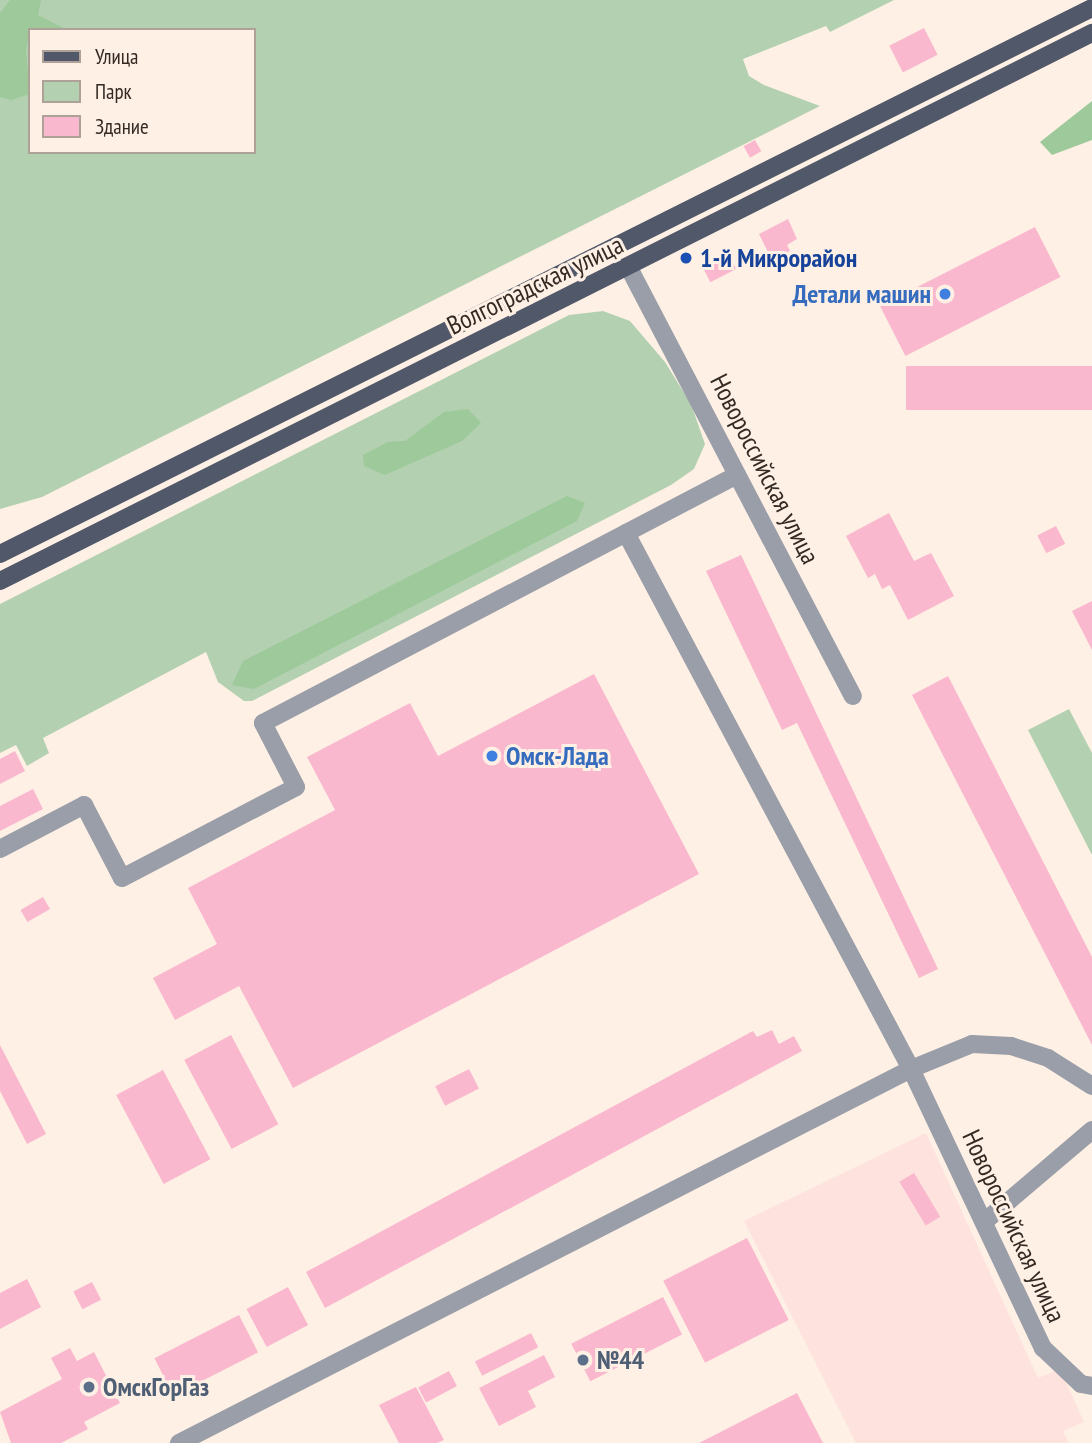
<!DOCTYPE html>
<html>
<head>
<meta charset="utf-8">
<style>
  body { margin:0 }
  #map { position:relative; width:1092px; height:1443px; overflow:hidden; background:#fff0e5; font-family:"PT Sans Narrow",sans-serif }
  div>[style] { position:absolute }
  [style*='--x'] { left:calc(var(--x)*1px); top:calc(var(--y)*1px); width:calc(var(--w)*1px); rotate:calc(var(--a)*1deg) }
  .industrial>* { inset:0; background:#fde2de }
  .green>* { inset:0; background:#b3d1b1 }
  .forest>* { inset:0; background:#9dc99b }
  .building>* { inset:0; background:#fab8ce; transform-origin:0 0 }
  .minor>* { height:18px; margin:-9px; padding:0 9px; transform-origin:9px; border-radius:9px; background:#999ea8 }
  .major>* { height:18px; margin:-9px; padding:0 9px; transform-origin:9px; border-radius:9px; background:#505869 }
  .dots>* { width:19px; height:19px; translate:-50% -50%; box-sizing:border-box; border:4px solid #fff0e5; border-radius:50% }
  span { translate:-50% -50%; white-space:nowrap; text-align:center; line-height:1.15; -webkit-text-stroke:6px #fff0e5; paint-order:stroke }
  .transit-label { font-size:26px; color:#164399; font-weight:700 }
  .left { translate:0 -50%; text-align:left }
  .street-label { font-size:26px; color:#332a24 }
  .shop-label { font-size:26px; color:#366cbe; font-weight:700 }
  .right { translate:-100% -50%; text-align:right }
  .service-label { font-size:26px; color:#4e5e75; font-weight:700 }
  .legend { position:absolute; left:28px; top:28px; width:228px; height:126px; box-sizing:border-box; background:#fff0e5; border:2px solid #ada198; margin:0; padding:9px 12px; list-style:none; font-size:21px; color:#332a24 }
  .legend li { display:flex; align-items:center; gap:14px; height:35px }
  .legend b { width:35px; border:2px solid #ada198 }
</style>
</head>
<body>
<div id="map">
  <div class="industrial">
    <div style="clip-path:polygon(926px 1133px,1038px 1378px,1060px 1369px,1084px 1422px,1063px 1431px,1069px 1443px,856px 1443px,744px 1221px)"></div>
  </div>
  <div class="green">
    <div style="clip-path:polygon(evenodd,0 0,894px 0,830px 32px,826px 26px,743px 59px,749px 76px,764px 85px,820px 106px,42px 497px,0 509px,0 0,30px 30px,254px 30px,254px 152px,30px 152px,30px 30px)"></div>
    <div style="clip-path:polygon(603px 311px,630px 321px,665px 362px,691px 404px,705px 444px,694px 469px,671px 485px,252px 701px,244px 701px,218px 682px,206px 652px,43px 738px,49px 753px,27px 766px,16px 745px,0 753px,0 604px,569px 315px)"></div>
    <div style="clip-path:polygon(1069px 709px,1092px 753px,1092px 855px,1028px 730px)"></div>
  </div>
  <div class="forest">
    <div style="clip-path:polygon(10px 0,41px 0,38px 15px,67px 30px,30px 30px,26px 50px,30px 94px,11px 100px,0 97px,0 13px)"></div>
    <div style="clip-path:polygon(1092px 101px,1092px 140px,1052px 155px,1040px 142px)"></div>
    <div style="clip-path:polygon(468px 409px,481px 423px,462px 441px,385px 475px,364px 466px,363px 455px,388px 442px,405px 441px,444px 412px)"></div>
    <div style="clip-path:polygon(567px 496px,585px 503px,577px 521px,254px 689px,232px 685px,243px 661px)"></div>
  </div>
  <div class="building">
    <div style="left:924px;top:28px;width:30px;height:39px;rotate:63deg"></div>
    <div style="left:755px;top:140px;width:13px;height:13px;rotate:61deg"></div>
    <div style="clip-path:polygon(788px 219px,797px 239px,787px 245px,790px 251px,772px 260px,759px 234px)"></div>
    <div style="left:1035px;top:227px;width:56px;height:174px;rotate:63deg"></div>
    <div style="left:728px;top:253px;width:18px;height:29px;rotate:63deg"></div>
    <div style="left:1092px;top:366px;width:44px;height:186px;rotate:90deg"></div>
    <div style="clip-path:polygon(889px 513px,914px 561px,931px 553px,954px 596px,908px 620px,890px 585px,882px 589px,875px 574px,868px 578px,846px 536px)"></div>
    <div style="left:1056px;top:526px;width:20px;height:21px;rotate:63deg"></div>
    <div style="clip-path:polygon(741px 555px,938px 969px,919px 978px,797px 723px,782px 730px,706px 571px)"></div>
    <div style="clip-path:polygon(1092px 601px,1092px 650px,1072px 611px)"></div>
    <div style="clip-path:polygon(594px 674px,699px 874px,293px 1088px,239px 986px,175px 1020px,153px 978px,217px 944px,188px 888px,335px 810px,307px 757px,410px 703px,438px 756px)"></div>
    <div style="clip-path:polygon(948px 676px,1092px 957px,1092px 1045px,912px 695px)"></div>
    <div style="clip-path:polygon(15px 751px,25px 771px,0 784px,0 759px)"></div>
    <div style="clip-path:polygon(33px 789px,43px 809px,0 831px,0 806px)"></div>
    <div style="left:43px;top:897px;width:14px;height:26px;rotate:60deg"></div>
    <div style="clip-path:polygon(772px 1030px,779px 1044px,794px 1036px,802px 1051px,325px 1308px,306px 1272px,753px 1031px,757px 1037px)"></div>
    <div style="left:231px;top:1035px;width:101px;height:53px;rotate:62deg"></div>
    <div style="clip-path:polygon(0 1045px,46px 1134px,27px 1144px,0 1091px)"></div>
    <div style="left:469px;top:1069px;width:22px;height:38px;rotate:63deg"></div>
    <div style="left:163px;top:1070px;width:101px;height:53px;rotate:62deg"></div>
    <div style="left:914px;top:1173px;width:51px;height:17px;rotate:59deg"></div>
    <div style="left:747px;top:1238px;width:92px;height:94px;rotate:63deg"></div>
    <div style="clip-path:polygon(27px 1279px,41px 1307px,0 1329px,0 1293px)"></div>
    <div style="left:92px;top:1282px;width:20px;height:21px;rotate:63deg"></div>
    <div style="left:288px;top:1287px;width:43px;height:47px;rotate:62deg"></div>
    <div style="left:663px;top:1297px;width:42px;height:103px;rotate:63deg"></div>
    <div style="left:239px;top:1315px;width:42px;height:95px;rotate:63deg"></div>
    <div style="left:531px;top:1333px;width:16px;height:63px;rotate:63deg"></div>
    <div style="clip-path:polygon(70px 1348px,77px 1361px,94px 1352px,120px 1403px,84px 1422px,88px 1429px,61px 1443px,11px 1443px,0 1412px,62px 1379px,51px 1358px)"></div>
    <div style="clip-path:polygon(544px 1355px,555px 1377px,528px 1391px,536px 1407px,499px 1426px,479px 1388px)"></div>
    <div style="left:449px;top:1371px;width:17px;height:35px;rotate:62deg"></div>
    <div style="clip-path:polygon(416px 1387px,444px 1440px,437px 1443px,399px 1443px,379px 1405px)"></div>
    <div style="clip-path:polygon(797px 1393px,823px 1443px,699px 1443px)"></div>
  </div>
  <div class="minor">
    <div style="--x:629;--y:268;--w:483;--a:62.4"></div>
    <div style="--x:626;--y:533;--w:607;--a:62"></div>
    <div style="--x:911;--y:1069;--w:309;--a:64.7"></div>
    <div style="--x:1043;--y:1348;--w:52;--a:43.5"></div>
    <div style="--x:1081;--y:1384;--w:11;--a:10"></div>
    <div style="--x:0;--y:849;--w:95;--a:-27.6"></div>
    <div style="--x:84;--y:805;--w:82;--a:62.5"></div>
    <div style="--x:122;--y:878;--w:196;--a:-27.6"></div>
    <div style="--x:296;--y:787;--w:72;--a:-117.3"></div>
    <div style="--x:263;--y:723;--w:535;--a:-27.62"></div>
    <div style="--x:984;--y:1222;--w:142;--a:-40.4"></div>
    <div style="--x:179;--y:1443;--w:822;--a:-27.06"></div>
    <div style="--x:911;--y:1069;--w:66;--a:-22.3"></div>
    <div style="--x:972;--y:1044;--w:39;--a:3"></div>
    <div style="--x:1011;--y:1046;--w:39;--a:18"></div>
    <div style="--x:1048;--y:1058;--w:52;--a:32.5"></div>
  </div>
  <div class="major">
    <div style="--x:0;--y:554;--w:1221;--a:-26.57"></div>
    <div style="--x:0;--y:581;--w:1222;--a:-26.65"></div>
  </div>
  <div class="dots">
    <div style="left:686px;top:258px;background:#1a4fb4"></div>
    <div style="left:945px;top:294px;background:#3f7fe0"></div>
    <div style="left:492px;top:756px;background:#3f7fe0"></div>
    <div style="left:583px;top:1360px;background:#5c6f8a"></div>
    <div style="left:89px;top:1387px;background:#5c6f8a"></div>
  </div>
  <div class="transit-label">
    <span class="left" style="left:700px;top:258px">1-й Микрорайон</span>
  </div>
  <div class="street-label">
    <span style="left:535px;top:285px;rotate:-26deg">Волгоградская улица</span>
    <span style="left:765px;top:469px;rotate:63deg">Новороссийская улица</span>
    <span style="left:1014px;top:1226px;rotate:65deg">Новороссийская улица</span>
  </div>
  <div class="shop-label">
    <span class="right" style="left:931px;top:294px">Детали машин</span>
    <span class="left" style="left:506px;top:756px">Омск-Лада</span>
  </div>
  <div class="service-label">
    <span class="left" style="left:597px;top:1360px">№44</span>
    <span class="left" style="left:103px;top:1387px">ОмскГорГаз</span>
  </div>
  <ul class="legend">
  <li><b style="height:9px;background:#505869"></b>Улица</li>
  <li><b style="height:19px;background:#b3d1b1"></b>Парк</li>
  <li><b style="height:19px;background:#fab8ce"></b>Здание</li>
  </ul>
</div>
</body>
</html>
